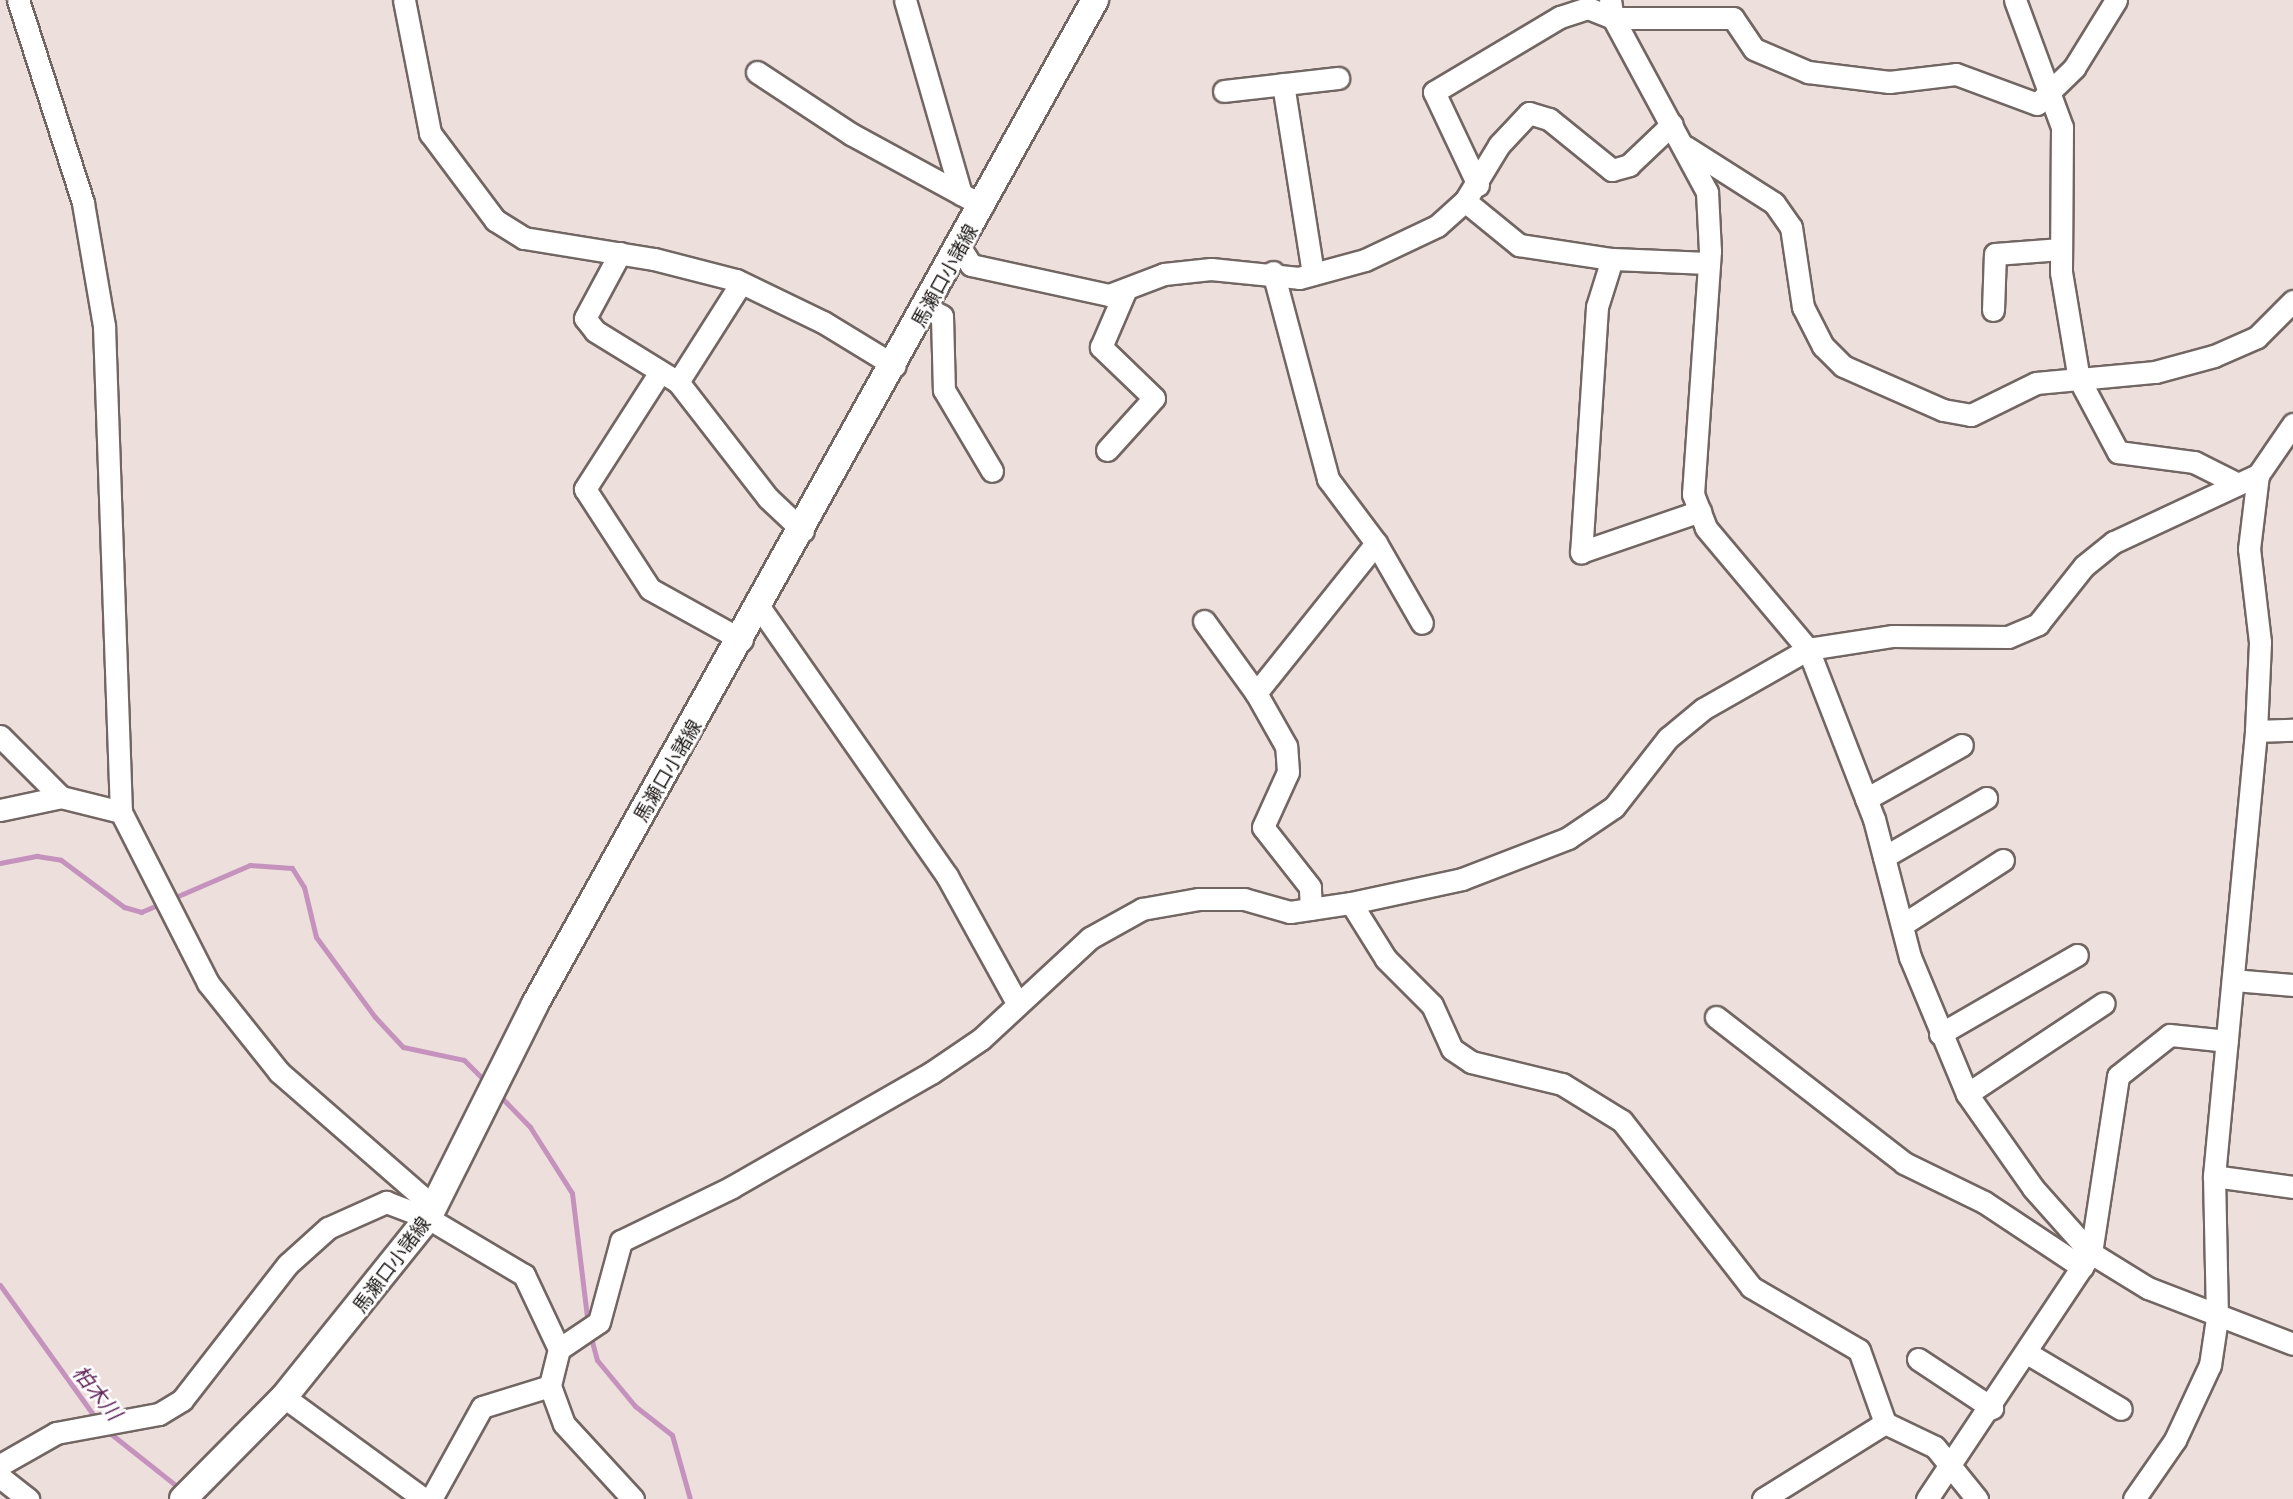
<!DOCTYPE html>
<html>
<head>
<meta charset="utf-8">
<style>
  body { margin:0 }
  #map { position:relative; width:2293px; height:1499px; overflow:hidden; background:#eddfdc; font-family:Bitter,"Noto Sans JP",serif }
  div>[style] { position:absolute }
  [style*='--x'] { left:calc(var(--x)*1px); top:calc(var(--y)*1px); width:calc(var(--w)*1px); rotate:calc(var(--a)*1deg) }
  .stream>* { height:5px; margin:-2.5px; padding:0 2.5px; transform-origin:2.5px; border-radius:2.5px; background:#c492bd }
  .roads { filter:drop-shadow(2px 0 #726663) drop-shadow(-2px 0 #726663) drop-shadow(0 2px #726663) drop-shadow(0 -2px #726663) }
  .minor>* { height:21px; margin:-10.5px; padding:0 10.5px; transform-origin:10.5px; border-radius:10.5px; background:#fff }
  .major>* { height:26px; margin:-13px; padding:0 13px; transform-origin:13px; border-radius:13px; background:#fff }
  span { translate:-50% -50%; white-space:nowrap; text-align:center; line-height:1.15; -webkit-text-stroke:5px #fff; paint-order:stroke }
  .street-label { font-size:19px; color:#1d1817 }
  .water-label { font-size:21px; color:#61255c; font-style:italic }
</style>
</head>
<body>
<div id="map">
  <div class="stream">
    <div style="--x:0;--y:863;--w:38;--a:-11"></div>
    <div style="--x:37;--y:856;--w:24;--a:9"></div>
    <div style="--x:61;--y:860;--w:79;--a:36.7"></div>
    <div style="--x:124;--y:907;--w:18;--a:16"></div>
    <div style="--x:141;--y:912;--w:23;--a:-23"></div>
    <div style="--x:171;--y:899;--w:86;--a:-23.3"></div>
    <div style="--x:250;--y:865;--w:42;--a:4.1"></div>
    <div style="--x:292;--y:868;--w:22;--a:58"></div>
    <div style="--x:304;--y:887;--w:51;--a:76.5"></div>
    <div style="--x:316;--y:937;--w:99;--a:53.6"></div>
    <div style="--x:375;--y:1017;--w:41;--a:47"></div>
    <div style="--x:403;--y:1047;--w:62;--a:12"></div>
    <div style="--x:464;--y:1060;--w:33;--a:45"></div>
    <div style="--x:499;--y:1095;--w:45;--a:45.9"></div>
    <div style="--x:530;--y:1127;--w:78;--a:57.5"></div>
    <div style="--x:572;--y:1193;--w:133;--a:83.1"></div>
    <div style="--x:0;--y:1285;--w:166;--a:54.3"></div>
    <div style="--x:590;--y:1334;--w:27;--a:75"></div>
    <div style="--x:597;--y:1360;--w:60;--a:50.4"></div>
    <div style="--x:635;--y:1406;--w:47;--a:38.1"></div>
    <div style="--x:672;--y:1435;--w:66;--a:74.3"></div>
    <div style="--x:106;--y:1430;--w:98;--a:38.4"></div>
  </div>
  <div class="roads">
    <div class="minor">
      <div style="--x:18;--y:0;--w:213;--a:72.2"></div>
      <div style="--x:83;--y:203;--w:125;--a:80.3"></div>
      <div style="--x:104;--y:326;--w:486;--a:88"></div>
      <div style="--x:121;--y:812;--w:192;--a:63"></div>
      <div style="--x:208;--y:983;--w:114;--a:51.4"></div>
      <div style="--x:279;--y:1072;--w:206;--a:41.1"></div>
      <div style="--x:404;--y:0;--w:136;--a:78.9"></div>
      <div style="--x:430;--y:133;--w:109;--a:53.2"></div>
      <div style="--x:495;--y:220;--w:34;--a:32"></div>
      <div style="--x:524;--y:238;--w:132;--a:9.2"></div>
      <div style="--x:654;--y:259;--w:85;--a:14.4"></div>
      <div style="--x:736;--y:280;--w:97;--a:25.8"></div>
      <div style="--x:823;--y:322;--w:84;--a:31.4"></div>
      <div style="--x:905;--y:0;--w:202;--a:73.9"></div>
      <div style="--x:1610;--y:0;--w:18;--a:81"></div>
      <div style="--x:1613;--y:18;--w:198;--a:61.6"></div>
      <div style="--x:1707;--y:192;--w:59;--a:87.1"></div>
      <div style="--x:1710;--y:251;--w:244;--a:94"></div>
      <div style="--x:1693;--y:494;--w:36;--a:69"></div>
      <div style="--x:1706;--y:528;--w:158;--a:49.9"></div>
      <div style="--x:1808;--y:649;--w:182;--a:68.8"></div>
      <div style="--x:1874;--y:819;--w:143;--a:75.4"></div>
      <div style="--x:1910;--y:957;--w:148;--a:67.4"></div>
      <div style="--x:1967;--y:1094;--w:115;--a:54.9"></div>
      <div style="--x:2033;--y:1188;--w:87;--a:48.3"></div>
      <div style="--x:2091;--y:1253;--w:67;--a:31.6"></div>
      <div style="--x:2148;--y:1288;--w:155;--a:21.1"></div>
      <div style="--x:2015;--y:0;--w:135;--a:69.7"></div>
      <div style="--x:2062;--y:127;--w:145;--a:90.4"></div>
      <div style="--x:2061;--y:272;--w:109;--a:80.5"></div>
      <div style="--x:2079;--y:379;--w:83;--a:61.9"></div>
      <div style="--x:2118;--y:452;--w:77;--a:7.5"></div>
      <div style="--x:2194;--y:462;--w:45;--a:26.6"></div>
      <div style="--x:757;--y:72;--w:113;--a:33.4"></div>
      <div style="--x:851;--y:134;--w:150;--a:28.6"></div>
      <div style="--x:1283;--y:84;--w:192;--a:81"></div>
      <div style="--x:1224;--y:91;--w:115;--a:-6.5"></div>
      <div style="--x:1686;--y:147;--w:104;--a:32.5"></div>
      <div style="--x:1774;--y:203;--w:29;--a:55"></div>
      <div style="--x:1791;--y:227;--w:81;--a:81.5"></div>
      <div style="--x:1803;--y:307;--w:44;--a:62.9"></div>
      <div style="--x:1823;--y:346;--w:28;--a:45"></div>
      <div style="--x:1843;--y:366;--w:109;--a:23.7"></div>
      <div style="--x:1943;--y:410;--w:28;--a:10"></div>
      <div style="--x:1971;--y:415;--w:72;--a:-26.2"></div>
      <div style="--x:2036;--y:383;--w:120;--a:-5.3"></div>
      <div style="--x:2155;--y:372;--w:61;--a:-15.2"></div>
      <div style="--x:2214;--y:356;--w:47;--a:-23.8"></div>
      <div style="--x:2257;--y:337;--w:51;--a:-45"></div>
      <div style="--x:1478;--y:185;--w:103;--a:-115.3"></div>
      <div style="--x:1434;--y:92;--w:147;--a:-30.8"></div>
      <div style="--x:1560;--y:17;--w:29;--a:-18"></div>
      <div style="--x:1588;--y:8;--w:27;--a:22"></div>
      <div style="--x:1613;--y:18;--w:120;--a:0"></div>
      <div style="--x:1733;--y:18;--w:37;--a:56"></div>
      <div style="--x:1754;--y:49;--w:59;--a:23.1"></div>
      <div style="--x:1808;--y:72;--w:82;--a:7"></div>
      <div style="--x:1889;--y:82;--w:67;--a:-6.8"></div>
      <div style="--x:1956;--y:74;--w:86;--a:20.3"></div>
      <div style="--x:2037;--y:104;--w:52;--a:-44.2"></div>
      <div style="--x:2074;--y:68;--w:80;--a:-58.3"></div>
      <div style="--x:1465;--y:201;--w:70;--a:39.2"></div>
      <div style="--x:1519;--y:245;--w:94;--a:8.6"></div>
      <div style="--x:1612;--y:259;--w:97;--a:2.4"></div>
      <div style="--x:961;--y:249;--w:19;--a:58"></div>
      <div style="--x:971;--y:265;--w:141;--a:12.3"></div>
      <div style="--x:1109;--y:295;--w:59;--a:-20.9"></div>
      <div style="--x:1164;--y:274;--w:47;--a:-6.1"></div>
      <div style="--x:1211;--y:269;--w:88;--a:5.8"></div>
      <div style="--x:1299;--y:278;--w:68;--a:-15.3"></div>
      <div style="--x:1365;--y:260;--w:80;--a:-25.3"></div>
      <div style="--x:1437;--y:226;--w:38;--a:-42"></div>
      <div style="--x:1465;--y:201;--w:66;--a:-58.7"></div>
      <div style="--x:1499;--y:145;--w:44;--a:-46.8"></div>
      <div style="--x:1529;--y:113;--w:21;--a:17"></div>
      <div style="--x:1549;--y:119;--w:81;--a:39"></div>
      <div style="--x:1612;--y:170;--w:18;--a:-16"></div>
      <div style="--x:1629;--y:165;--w:59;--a:-43.6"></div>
      <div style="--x:620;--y:253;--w:74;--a:118.3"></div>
      <div style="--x:585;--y:318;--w:16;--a:52"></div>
      <div style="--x:595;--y:331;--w:97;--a:31.6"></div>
      <div style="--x:678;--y:382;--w:147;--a:52.2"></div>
      <div style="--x:768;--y:498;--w:48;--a:43.3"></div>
      <div style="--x:1612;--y:259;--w:50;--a:107.4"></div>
      <div style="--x:1597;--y:307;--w:246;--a:93.7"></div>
      <div style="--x:1581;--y:552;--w:126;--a:-19"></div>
      <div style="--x:1273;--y:272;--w:214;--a:75.1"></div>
      <div style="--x:1328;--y:479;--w:80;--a:53.1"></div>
      <div style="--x:1376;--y:543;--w:92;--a:60.1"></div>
      <div style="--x:927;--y:308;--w:17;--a:28"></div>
      <div style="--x:942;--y:316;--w:74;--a:88.5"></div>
      <div style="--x:944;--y:390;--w:94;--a:59.3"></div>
      <div style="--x:1993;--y:310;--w:56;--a:-88"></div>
      <div style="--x:1995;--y:254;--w:66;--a:-4.3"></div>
      <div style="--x:660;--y:372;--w:139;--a:122.7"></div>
      <div style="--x:585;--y:489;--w:119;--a:57"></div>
      <div style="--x:650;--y:589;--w:105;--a:29"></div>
      <div style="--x:678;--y:382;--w:117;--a:-57.5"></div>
      <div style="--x:1107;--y:450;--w:70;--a:-47.9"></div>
      <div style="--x:1154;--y:398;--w:74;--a:-136.1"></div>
      <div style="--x:1101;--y:347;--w:63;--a:-66.7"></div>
      <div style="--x:760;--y:608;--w:327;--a:55.1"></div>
      <div style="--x:947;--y:876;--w:145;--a:61.1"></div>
      <div style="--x:1204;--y:621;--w:89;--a:54.2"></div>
      <div style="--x:2256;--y:731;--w:37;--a:-2"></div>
      <div style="--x:0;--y:736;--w:86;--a:45"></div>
      <div style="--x:1866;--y:799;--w:110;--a:-29.4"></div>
      <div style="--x:0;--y:810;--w:62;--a:-12"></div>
      <div style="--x:61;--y:797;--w:62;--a:14"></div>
      <div style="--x:1884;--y:857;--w:118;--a:-30"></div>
      <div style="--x:1351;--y:903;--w:66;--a:58"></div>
      <div style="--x:1386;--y:959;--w:65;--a:45"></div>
      <div style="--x:1432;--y:1005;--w:48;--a:65.6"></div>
      <div style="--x:1452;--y:1049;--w:23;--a:34"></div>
      <div style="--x:1471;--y:1062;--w:94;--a:13.6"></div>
      <div style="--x:1562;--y:1084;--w:70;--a:31.7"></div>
      <div style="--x:1622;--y:1121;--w:210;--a:52.1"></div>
      <div style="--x:1751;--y:1287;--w:125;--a:30.3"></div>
      <div style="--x:1859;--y:1350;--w:77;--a:70.4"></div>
      <div style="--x:1885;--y:1423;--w:55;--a:25.6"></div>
      <div style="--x:1935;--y:1447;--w:67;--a:51.1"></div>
      <div style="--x:1311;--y:909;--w:22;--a:-93"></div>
      <div style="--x:1310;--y:887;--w:76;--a:-128.1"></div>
      <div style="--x:1263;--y:827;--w:60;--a:-65.6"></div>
      <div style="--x:1288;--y:772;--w:26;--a:-94"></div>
      <div style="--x:1286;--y:746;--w:61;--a:-119.5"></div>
      <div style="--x:1256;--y:693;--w:192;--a:-51.3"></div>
      <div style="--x:1902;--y:925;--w:120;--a:-32.8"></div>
      <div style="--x:2233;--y:980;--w:60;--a:4.8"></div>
      <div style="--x:1716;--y:1017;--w:238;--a:37.8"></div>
      <div style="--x:1904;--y:1163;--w:89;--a:26"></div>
      <div style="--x:1984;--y:1202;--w:118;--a:33.6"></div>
      <div style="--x:1940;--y:1034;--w:158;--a:-30"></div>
      <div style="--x:1967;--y:1094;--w:164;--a:-33.6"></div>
      <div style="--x:2214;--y:1176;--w:80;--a:7.9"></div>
      <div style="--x:559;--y:1349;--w:48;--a:-34"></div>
      <div style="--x:599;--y:1322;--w:84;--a:-74.8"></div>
      <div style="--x:621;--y:1241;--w:123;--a:-25.9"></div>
      <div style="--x:732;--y:1187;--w:229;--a:-29.8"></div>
      <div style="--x:931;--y:1073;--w:60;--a:-34.2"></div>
      <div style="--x:981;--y:1039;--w:149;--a:-42.8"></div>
      <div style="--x:1090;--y:938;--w:60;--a:-29.1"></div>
      <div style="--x:1142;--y:909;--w:58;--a:-10"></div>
      <div style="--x:1199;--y:899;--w:45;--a:0"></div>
      <div style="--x:1244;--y:899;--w:48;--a:15.8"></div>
      <div style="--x:1290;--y:912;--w:62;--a:-8.4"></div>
      <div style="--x:1351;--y:903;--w:114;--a:-12.2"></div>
      <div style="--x:1462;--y:879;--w:114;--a:-21.1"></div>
      <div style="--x:1568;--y:838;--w:55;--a:-34"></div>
      <div style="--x:1614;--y:807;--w:88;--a:-52"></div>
      <div style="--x:1668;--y:738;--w:45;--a:-39.6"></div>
      <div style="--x:1703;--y:709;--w:121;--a:-29.7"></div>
      <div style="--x:1808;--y:649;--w:86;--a:-8.7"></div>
      <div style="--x:1893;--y:636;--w:115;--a:0.5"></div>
      <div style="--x:2008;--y:637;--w:33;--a:-23"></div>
      <div style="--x:2038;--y:624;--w:74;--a:-51.6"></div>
      <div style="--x:2084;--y:566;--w:38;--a:-39"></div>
      <div style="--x:2114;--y:542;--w:159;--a:-25"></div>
      <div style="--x:2027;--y:1353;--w:109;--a:30.8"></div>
      <div style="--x:1918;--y:1359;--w:89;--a:33.5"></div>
      <div style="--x:284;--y:1397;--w:173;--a:36.1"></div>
      <div style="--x:0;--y:1465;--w:64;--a:-29.7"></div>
      <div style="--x:56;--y:1433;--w:105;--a:-10.5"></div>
      <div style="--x:159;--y:1414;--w:27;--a:-31"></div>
      <div style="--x:182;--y:1400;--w:172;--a:-52.1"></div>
      <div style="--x:288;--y:1264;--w:54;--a:-42"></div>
      <div style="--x:328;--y:1228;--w:64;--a:-24.1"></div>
      <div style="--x:386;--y:1202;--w:45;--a:20.9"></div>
      <div style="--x:428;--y:1218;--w:112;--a:30.7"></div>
      <div style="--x:524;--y:1275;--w:82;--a:64.7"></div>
      <div style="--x:559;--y:1349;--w:38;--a:104"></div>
      <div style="--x:550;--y:1386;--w:40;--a:69.8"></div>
      <div style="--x:564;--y:1424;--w:102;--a:47.4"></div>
      <div style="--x:0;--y:1477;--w:36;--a:38"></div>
      <div style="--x:431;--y:1499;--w:105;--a:-61"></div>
      <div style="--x:482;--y:1407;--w:71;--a:-17.2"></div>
      <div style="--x:1763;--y:1499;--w:144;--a:-31.9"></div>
      <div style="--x:1927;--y:1499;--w:296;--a:-56.3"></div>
      <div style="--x:2091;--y:1253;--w:179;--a:-81.3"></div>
      <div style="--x:2118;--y:1076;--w:66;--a:-38.3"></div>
      <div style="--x:2170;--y:1035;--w:57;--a:6"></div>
      <div style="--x:2134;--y:1499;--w:72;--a:-55.2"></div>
      <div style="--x:2175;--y:1440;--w:83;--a:-65"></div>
      <div style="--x:2210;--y:1365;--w:48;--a:-81.5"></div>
      <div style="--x:2217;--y:1318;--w:142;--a:-91.2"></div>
      <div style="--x:2214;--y:1176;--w:447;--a:-84.6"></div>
      <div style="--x:2256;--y:731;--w:89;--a:-87.4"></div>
      <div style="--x:2260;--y:642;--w:94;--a:-96.7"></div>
      <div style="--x:2249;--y:549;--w:75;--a:-83.1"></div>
      <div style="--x:2258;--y:475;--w:62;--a:-55.5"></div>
    </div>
    <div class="major">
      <div style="--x:183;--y:1499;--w:144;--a:-45.3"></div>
      <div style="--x:284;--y:1397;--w:230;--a:-51.2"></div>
      <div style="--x:428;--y:1218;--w:239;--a:-63.4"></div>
      <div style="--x:535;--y:1004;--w:1150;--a:-60.85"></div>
    </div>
  </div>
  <div class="street-label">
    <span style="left:945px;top:276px;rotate:-61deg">馬瀬口小諸線</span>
    <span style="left:668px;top:771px;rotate:-60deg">馬瀬口小諸線</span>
    <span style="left:392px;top:1265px;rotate:-53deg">馬瀬口小諸線</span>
  </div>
  <div class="water-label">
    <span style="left:97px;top:1393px;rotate:51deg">柏木川</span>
  </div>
</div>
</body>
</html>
